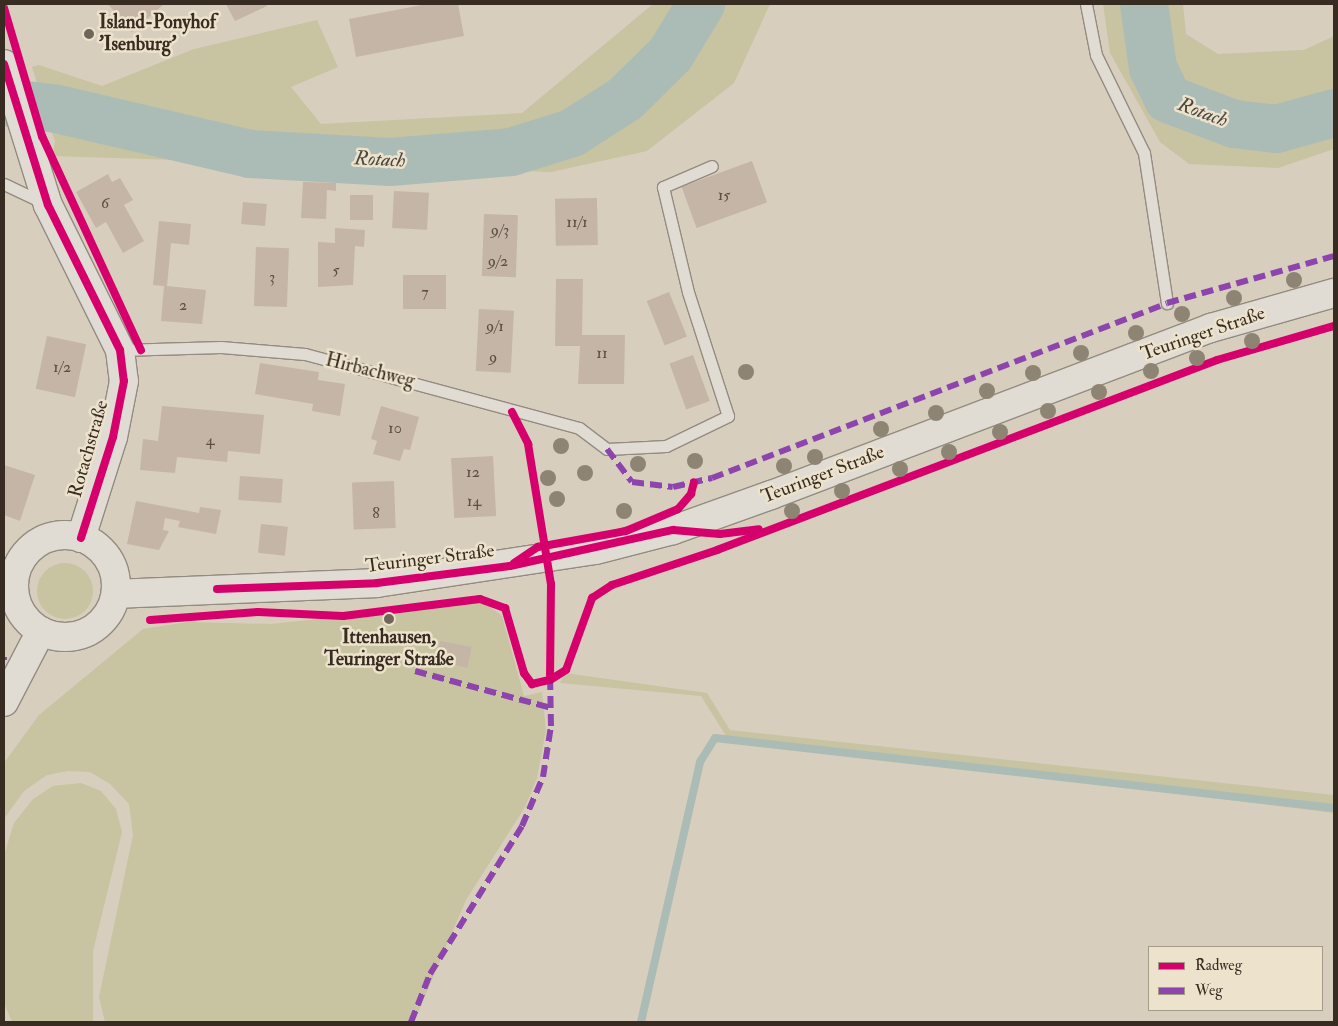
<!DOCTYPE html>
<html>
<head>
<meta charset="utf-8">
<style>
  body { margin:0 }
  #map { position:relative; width:1338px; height:1026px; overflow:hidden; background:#d8cebd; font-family:"IM FELL Double Pica",serif }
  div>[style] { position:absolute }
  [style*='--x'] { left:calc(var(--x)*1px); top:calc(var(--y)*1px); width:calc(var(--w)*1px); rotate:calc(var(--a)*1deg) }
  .green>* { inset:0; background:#c8c3a0 }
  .round { border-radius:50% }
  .stream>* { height:8px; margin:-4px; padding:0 4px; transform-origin:4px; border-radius:4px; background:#abbcb7 }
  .river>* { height:48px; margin:-24px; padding:0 24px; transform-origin:24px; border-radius:24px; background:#abbcb7 }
  .building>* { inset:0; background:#c5b5a7; transform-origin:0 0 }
  .roads { filter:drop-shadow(1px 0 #938b80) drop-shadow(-1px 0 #938b80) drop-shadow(0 1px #938b80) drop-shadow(0 -1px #938b80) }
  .lane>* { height:11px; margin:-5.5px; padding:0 5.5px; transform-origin:5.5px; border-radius:5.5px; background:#e0dcd3 }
  .secondary>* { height:28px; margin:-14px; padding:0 14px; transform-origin:14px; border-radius:14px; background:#e0dcd3 }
  .secondary>.ring { margin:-14px; padding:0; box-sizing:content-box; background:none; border:28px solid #e0dcd3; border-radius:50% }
  .quiet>* { height:6px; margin-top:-3px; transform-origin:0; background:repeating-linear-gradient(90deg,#8e44ad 0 12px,transparent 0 18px) }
  .cycleway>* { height:8px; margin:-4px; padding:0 4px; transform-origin:4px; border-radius:4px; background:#d6006c }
  .trees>* { width:16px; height:16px; margin:-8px; border-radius:50%; background:#8e8473 }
  .dots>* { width:14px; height:14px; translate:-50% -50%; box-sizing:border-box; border:2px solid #ede2cc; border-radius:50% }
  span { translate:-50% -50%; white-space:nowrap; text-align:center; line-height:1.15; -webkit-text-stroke:5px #ede2cc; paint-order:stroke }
  .number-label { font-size:16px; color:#5c4f44 }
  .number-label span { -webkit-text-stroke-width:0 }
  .poi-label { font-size:19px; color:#382c22; font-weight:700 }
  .left { translate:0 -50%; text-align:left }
  .street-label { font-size:19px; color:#382c22 }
  .water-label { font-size:20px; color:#4b473f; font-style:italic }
  .frame { position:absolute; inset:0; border:5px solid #382c22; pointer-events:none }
  .legend { position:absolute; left:1148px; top:946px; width:175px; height:65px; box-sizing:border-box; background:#ede2cc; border:1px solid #a59988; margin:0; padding:6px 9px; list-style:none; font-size:15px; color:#382c22 }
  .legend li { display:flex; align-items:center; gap:10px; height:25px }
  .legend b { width:25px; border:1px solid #a59988 }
</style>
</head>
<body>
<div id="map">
  <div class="green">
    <div style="clip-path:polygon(653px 4px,770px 4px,734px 83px,647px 151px,551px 172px,52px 156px,55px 142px,32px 67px,39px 65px,102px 86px,194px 49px,317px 20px,338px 67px,291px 87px,321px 124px,522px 113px)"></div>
    <div style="clip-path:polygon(1103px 4px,1183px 4px,1186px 34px,1218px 54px,1304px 50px,1334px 36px,1334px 149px,1278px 168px,1189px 164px,1160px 142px,1110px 53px)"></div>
    <div class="round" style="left:37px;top:563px;width:56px;height:56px"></div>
    <div style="clip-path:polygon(484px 602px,502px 616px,524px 696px,542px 692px,546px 730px,537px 778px,525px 807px,466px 900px,414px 1022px,105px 1022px,99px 997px,133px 835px,129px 804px,110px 784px,90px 772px,68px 771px,47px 775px,24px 791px,4px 819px,4px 763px,39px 715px,143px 629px,187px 622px,271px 624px)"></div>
    <div style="clip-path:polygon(565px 673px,707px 693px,730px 730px,1334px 795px,1334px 813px,726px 736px,701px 696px,560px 683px)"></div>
    <div style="clip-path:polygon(81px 783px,101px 791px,116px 809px,122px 832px,93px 951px,93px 1022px,12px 1022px,4px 1003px,4px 855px,14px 823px,33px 799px,53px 786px)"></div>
  </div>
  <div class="stream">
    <div style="--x:641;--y:1022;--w:267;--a:-77.2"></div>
    <div style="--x:700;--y:762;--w:28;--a:-58"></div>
    <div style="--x:715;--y:738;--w:623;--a:6.45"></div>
  </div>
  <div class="river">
    <div style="--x:1144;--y:4;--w:65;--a:82"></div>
    <div style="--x:1153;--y:68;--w:34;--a:64"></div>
    <div style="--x:1168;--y:99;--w:71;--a:20.7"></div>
    <div style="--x:1234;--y:124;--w:42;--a:6.8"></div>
    <div style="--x:1276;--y:129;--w:60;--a:-15.4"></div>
    <div style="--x:4;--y:102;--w:53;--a:7.5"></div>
    <div style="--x:57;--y:109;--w:198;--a:13.1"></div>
    <div style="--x:250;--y:154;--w:140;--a:3.3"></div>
    <div style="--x:390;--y:162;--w:121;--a:-4.7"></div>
    <div style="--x:511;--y:152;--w:64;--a:-17.3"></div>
    <div style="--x:572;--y:133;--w:63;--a:-32.7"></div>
    <div style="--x:625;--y:99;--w:63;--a:-44.4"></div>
    <div style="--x:670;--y:55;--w:60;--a:-58.7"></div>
  </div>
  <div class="building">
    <div style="clip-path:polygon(108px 4px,164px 4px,132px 32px)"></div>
    <div style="clip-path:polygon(226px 4px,266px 4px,267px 6px,235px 21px)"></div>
    <div style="clip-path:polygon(427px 4px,458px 4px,464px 36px,356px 57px,349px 19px)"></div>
    <div style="left:752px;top:161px;width:44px;height:75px;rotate:70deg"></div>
    <div style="clip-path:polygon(108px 174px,112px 182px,120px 178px,133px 200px,124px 205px,144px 241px,123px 253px,106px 222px,96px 228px,76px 192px)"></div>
    <div style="clip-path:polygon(303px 182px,336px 183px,336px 191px,327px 190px,326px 219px,301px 218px)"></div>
    <div style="left:394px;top:191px;width:35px;height:37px;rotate:3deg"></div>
    <div style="left:373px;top:195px;width:25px;height:23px;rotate:90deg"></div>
    <div style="left:597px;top:198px;width:47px;height:42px;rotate:89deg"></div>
    <div style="left:243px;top:202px;width:24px;height:22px;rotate:5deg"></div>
    <div style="left:484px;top:214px;width:34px;height:62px;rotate:2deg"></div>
    <div style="clip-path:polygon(159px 221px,191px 224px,189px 245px,171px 243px,167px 286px,206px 290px,202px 324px,161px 321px,164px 286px,153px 285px)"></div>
    <div style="clip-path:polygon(335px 228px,365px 230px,364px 247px,355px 246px,353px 285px,318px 287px,318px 242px,335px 243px)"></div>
    <div style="left:256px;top:247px;width:33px;height:59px;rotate:2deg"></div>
    <div style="left:403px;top:275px;width:43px;height:34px"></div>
    <div style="clip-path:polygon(556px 279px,583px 279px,582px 335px,625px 335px,624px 384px,578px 384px,580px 346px,555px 346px)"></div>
    <div style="left:669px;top:292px;width:48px;height:24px;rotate:68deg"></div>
    <div style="left:479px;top:309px;width:35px;height:62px;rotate:3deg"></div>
    <div style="left:47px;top:336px;width:40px;height:54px;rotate:12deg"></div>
    <div style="left:693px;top:355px;width:49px;height:25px;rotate:70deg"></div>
    <div style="clip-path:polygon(260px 363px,319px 372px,318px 380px,345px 384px,340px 416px,312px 411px,313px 404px,255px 394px)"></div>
    <div style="clip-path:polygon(162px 406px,264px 415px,260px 454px,228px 451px,227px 462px,177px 457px,175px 473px,140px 470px,143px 439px,158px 441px)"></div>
    <div style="clip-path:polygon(381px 406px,419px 417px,410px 450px,404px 449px,400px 461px,373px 454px,377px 441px,371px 439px)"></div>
    <div style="left:493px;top:456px;width:60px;height:42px;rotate:87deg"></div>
    <div style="clip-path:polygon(4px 465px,35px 475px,20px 521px,4px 515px)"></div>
    <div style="left:240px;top:476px;width:43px;height:24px;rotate:4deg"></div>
    <div style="left:394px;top:481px;width:47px;height:42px;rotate:88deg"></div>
    <div style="clip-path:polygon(136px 501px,199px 513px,200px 507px,221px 510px,216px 534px,178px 527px,180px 521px,165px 518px,163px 530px,169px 531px,159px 550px,127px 544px)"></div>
    <div style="left:261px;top:524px;width:27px;height:29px;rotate:6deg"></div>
    <div style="left:440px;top:641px;width:32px;height:21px;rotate:11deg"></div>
  </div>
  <div class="roads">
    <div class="lane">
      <div style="--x:1086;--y:4;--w:52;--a:78.9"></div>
      <div style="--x:1096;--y:55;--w:109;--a:63.9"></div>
      <div style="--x:1144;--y:153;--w:152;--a:81.3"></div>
      <div style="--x:4;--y:184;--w:44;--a:25.4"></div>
      <div style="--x:120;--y:350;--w:101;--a:-1.7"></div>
      <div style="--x:221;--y:347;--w:84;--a:4.8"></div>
      <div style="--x:305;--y:354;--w:284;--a:15.1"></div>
      <div style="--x:579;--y:428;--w:35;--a:37"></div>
      <div style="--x:607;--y:449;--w:59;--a:-2.9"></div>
      <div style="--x:666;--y:446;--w:69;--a:-25.8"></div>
      <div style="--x:728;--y:416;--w:130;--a:-107.9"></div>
      <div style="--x:688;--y:292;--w:108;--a:-103.4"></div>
      <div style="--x:663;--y:187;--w:53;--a:-23.2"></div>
    </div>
    <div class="secondary">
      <div style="--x:4;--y:64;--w:148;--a:72.7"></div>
      <div style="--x:48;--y:205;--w:162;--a:63.6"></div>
      <div style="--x:120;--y:350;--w:31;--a:83"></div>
      <div style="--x:124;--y:381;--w:57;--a:101.1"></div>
      <div style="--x:113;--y:437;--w:106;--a:107.6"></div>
      <div class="ring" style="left:14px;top:535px;width:74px;height:74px"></div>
      <div style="--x:116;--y:594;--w:261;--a:-2.4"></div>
      <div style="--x:377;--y:583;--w:221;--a:-8.6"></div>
      <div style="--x:596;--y:550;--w:80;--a:-14.6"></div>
      <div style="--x:673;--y:530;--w:104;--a:-19.7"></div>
      <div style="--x:771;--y:495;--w:471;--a:-20.8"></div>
      <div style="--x:1211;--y:328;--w:128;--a:-15.9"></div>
      <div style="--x:4;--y:702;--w:80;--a:-62.5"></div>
    </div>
  </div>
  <div class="quiet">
    <div style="--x:607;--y:449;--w:41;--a:52.9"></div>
    <div style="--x:632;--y:482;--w:41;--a:7"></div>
    <div style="--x:673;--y:487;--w:40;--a:-13"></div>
    <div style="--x:712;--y:478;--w:487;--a:-21"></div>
    <div style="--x:1167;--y:303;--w:173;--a:-15.7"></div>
    <div style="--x:4;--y:657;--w:3;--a:90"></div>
    <div style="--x:415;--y:671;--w:141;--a:15.2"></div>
    <div style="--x:411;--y:1022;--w:52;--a:-68.4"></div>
    <div style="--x:430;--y:974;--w:174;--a:-58.1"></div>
    <div style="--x:522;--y:826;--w:53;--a:-66.8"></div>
    <div style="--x:543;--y:777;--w:52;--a:-81.1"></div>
    <div style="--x:551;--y:726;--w:50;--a:-91.1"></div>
  </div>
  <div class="cycleway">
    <div style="--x:4;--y:8;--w:134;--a:73.5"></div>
    <div style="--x:42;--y:136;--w:236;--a:65.2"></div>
    <div style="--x:4;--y:64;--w:148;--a:72.7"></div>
    <div style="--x:48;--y:205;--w:162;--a:63.6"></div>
    <div style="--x:120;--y:350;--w:31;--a:83"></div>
    <div style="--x:124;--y:381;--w:57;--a:101.1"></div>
    <div style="--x:113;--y:437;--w:106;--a:107.6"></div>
    <div style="--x:512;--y:412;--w:36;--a:63"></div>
    <div style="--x:528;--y:444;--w:142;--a:80.7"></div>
    <div style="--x:551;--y:584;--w:96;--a:90.6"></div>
    <div style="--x:514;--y:563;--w:29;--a:-34"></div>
    <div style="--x:538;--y:547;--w:89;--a:-10.3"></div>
    <div style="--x:626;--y:531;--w:56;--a:-22.9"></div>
    <div style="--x:678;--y:509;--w:20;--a:-49"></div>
    <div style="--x:691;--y:494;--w:12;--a:-76"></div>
    <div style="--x:217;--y:589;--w:160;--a:-2.1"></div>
    <div style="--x:377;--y:583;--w:134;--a:-7.3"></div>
    <div style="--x:510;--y:566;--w:167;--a:-12.5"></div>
    <div style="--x:673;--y:530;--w:47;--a:4.9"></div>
    <div style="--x:720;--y:534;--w:39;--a:-7"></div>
    <div style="--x:150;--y:620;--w:108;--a:-4.2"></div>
    <div style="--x:258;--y:612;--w:85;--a:2.7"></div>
    <div style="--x:343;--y:616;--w:138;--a:-7.1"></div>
    <div style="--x:480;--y:599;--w:27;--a:20"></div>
    <div style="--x:505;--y:608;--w:68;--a:73.7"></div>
    <div style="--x:524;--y:673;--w:14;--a:54"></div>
    <div style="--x:532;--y:684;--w:18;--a:-13"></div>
    <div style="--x:550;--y:680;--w:19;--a:-32"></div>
    <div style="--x:566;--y:670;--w:77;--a:-70.1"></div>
    <div style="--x:592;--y:598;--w:24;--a:-33"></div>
    <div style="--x:612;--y:585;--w:111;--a:-18.4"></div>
    <div style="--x:717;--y:550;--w:535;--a:-20.81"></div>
    <div style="--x:1217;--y:360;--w:122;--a:-16.2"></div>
  </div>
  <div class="trees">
    <div style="left:1294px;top:280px"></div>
    <div style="left:1234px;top:298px"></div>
    <div style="left:1182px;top:314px"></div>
    <div style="left:1136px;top:333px"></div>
    <div style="left:1252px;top:341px"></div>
    <div style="left:1081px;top:353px"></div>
    <div style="left:1197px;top:358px"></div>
    <div style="left:1151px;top:371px"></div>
    <div style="left:746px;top:372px"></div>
    <div style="left:1033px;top:373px"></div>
    <div style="left:987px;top:391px"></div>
    <div style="left:1099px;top:392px"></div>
    <div style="left:1048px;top:411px"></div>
    <div style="left:936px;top:413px"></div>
    <div style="left:881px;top:429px"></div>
    <div style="left:1000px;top:432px"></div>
    <div style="left:561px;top:446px"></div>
    <div style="left:949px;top:452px"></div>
    <div style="left:815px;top:457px"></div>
    <div style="left:695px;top:461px"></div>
    <div style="left:638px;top:464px"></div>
    <div style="left:784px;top:466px"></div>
    <div style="left:900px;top:469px"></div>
    <div style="left:585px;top:473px"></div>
    <div style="left:548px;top:478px"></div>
    <div style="left:842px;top:491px"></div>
    <div style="left:557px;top:499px"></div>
    <div style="left:624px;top:511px"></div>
    <div style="left:792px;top:511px"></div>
  </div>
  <div class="dots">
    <div style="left:89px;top:34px;background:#706558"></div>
    <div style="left:389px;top:619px;background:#706558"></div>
  </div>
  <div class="number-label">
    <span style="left:724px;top:195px">15</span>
    <span style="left:105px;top:203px">6</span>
    <span style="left:577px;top:222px">11/1</span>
    <span style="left:500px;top:230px">9/3</span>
    <span style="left:498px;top:261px">9/2</span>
    <span style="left:336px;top:270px">5</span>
    <span style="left:272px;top:277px">3</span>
    <span style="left:425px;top:292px">7</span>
    <span style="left:183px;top:305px">2</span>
    <span style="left:495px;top:326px">9/1</span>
    <span style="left:602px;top:353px">11</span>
    <span style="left:493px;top:357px">9</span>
    <span style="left:62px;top:367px">1/2</span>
    <span style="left:395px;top:428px">10</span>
    <span style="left:210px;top:440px">4</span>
    <span style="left:473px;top:472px">12</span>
    <span style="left:474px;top:501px">14</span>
    <span style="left:376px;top:513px">8</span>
  </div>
  <div class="poi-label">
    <span class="left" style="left:99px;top:34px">Island-Ponyhof<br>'Isenburg'</span>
    <span style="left:389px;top:649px">Ittenhausen,<br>Teuringer Straße</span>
  </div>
  <div class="street-label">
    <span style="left:1203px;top:334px;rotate:-19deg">Teuringer Straße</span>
    <span style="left:370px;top:371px;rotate:14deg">Hirbachweg</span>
    <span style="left:89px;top:449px;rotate:-74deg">Rotachstraße</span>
    <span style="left:823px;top:475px;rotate:-21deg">Teuringer Straße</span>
    <span style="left:430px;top:559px;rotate:-7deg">Teuringer Straße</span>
  </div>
  <div class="water-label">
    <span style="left:1203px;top:112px;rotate:20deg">Rotach</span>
    <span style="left:380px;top:159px;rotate:3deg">Rotach</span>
  </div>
  <div class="frame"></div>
  <ul class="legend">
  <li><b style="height:6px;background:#d6006c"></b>Radweg</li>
  <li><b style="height:6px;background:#8e44ad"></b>Weg</li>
  </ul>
</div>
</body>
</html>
